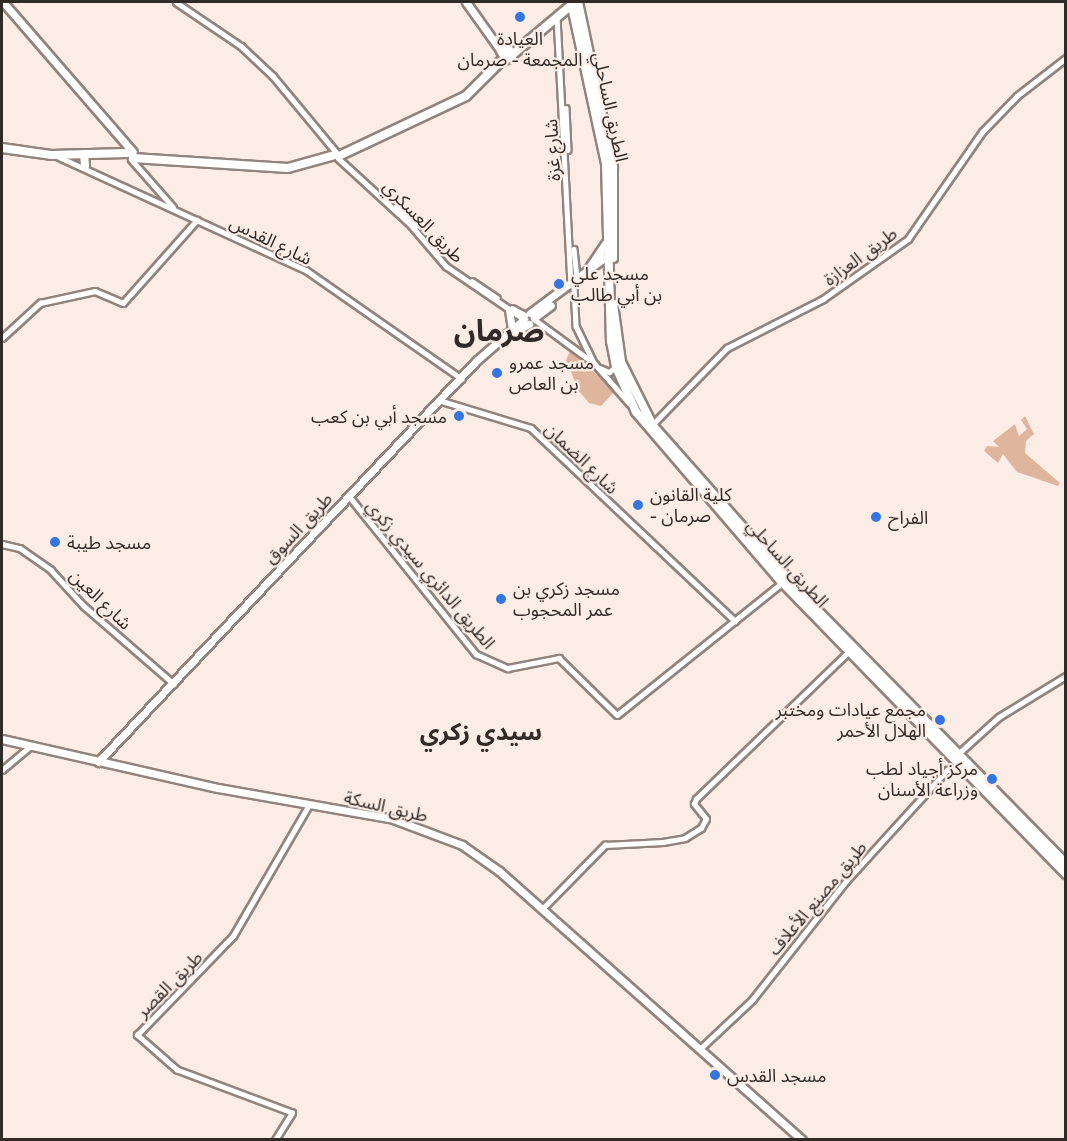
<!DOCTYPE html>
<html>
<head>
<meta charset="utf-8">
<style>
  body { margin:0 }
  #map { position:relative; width:1067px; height:1141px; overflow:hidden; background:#fbede5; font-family:"Golos Text","Noto Sans Arabic",sans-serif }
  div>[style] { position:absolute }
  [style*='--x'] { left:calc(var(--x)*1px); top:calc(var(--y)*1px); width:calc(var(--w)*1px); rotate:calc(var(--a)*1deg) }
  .green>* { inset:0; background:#e0b59e }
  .roads { filter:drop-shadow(2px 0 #91847d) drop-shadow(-2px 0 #91847d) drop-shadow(0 2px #91847d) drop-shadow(0 -2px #91847d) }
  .minor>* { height:4.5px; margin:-2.25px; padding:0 2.25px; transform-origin:2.25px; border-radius:2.25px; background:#fff }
  .major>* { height:7px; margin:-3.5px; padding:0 3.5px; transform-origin:3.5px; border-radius:3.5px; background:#fff }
  .highway>* { height:8px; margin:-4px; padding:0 4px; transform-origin:4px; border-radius:4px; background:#fff }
  .dots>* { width:16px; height:16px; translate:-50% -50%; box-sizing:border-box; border:3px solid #fbede5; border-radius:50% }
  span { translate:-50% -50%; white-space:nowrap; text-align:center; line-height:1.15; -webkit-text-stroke:4.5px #fbede5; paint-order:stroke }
  .poi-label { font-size:18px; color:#312b28 }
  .left { translate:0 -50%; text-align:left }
  .right { translate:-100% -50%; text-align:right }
  .street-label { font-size:18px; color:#312b28 }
  .district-label { font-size:24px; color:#312b28; font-weight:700 }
  .town-label { font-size:30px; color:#312b28; font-weight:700 }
  .frame { position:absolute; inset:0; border:3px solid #312b28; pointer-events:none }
</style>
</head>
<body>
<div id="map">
  <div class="green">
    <div style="clip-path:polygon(570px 351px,615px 391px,601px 406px,589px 403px,579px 391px,566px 360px)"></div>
    <div style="clip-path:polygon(1025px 416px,1034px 434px,1026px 441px,1025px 453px,1060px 483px,1058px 486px,1017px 472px,1003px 454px,998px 463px,984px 451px,987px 446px,999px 447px,993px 441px,1015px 424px,1019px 436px,1027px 429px,1021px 420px)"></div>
  </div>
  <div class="roads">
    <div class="minor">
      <div style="--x:176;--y:2;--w:78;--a:34.1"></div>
      <div style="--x:241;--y:46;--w:44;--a:43.2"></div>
      <div style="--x:273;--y:76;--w:99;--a:50.3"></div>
      <div style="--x:557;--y:17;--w:266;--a:87"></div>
      <div style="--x:566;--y:108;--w:42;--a:87.3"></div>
      <div style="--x:59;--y:157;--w:272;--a:24.6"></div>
      <div style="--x:306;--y:270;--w:190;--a:34.9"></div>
      <div style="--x:338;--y:158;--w:99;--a:42.5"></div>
      <div style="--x:411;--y:225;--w:54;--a:49.5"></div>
      <div style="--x:446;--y:266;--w:94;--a:34.2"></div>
      <div style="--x:131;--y:159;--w:64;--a:48.8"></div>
      <div style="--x:396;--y:206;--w:28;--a:46"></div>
      <div style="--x:574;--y:249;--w:30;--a:84"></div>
      <div style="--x:472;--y:281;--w:30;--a:34"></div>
      <div style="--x:574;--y:286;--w:40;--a:87.1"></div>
      <div style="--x:576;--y:326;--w:41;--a:64.1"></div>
      <div style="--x:512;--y:308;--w:15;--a:28"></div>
      <div style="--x:534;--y:319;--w:76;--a:36.4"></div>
      <div style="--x:595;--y:364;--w:52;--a:48.9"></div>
      <div style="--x:2;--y:338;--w:52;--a:-42.6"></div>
      <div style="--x:40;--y:303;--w:56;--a:-12.3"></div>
      <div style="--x:95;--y:291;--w:30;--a:23"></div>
      <div style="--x:123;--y:303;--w:111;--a:-48.3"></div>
      <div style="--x:600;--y:368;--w:10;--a:24"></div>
      <div style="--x:609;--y:372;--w:9;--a:-36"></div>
      <div style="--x:442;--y:401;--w:93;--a:16.9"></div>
      <div style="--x:531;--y:428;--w:281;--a:43.4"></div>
      <div style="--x:653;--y:424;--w:106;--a:-45.8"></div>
      <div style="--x:727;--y:348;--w:108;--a:-27"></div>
      <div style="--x:823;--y:299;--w:104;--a:-35.2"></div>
      <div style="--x:908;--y:239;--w:130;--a:-55.3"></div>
      <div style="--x:982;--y:132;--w:50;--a:-45.8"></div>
      <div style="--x:1017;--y:96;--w:62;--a:-37.8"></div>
      <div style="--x:349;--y:496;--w:203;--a:51.2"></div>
      <div style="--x:476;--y:654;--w:35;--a:24"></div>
      <div style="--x:508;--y:668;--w:52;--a:-11.1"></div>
      <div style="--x:559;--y:658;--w:81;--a:44.5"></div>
      <div style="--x:617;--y:715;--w:211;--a:-38.7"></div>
      <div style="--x:2;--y:544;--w:18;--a:13"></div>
      <div style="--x:20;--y:548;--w:38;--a:35"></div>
      <div style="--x:51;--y:570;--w:49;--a:47.5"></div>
      <div style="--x:84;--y:606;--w:119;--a:40.9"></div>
      <div style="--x:958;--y:754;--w:55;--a:-42.1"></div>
      <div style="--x:999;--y:717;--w:79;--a:-31.5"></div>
      <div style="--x:2;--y:770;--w:35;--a:-40"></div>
      <div style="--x:542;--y:909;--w:90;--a:-45.5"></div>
      <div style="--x:605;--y:845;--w:58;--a:-3"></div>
      <div style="--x:663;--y:842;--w:22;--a:-10"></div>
      <div style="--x:685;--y:838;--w:19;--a:-32"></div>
      <div style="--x:701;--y:828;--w:10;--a:-61"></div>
      <div style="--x:706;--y:819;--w:19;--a:-129"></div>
      <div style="--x:694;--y:804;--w:5;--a:-68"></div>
      <div style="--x:696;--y:799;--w:211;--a:-44"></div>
      <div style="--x:702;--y:1047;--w:69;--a:-43.2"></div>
      <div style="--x:752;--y:1000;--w:152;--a:-51.7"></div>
      <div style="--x:846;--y:881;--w:150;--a:-47.7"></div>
      <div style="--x:947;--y:770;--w:13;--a:-13"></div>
      <div style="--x:275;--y:1140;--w:32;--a:-58"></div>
      <div style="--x:292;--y:1113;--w:123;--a:-159.5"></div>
      <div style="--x:177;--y:1070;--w:53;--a:-138.8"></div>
      <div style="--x:137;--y:1035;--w:138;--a:-45.9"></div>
      <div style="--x:233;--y:936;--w:151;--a:-59.9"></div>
    </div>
    <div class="major">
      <div style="--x:3;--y:2;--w:198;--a:49.1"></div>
      <div style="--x:466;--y:2;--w:60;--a:54.5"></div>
      <div style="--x:509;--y:310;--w:19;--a:81"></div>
      <div style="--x:530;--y:313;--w:92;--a:-36.6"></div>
      <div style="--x:604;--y:258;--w:9;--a:-6"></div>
      <div style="--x:534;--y:318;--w:21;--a:-37"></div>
      <div style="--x:516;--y:331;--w:15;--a:-28"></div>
      <div style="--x:2;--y:739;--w:221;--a:12.8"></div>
      <div style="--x:218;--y:788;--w:178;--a:10"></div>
      <div style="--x:393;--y:819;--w:74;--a:20.6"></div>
      <div style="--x:462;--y:845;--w:45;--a:35.1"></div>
      <div style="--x:499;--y:871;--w:405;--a:41.6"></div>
      <div style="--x:98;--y:762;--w:551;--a:-46.69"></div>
      <div style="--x:476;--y:361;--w:64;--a:-41.2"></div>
    </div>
    <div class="highway">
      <div style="--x:571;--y:2;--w:166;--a:77.8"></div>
      <div style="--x:606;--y:164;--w:177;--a:88.4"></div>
      <div style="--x:611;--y:341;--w:26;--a:79"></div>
      <div style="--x:616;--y:367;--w:49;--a:66"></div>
      <div style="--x:636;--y:412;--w:223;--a:49.4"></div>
      <div style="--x:781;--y:581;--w:409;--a:45.8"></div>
      <div style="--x:578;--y:2;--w:169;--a:78"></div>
      <div style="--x:613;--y:167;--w:91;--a:90"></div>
      <div style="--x:513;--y:54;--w:81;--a:-40"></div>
      <div style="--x:2;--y:148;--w:49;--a:8.1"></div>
      <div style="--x:51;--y:155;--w:76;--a:-1.5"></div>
      <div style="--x:84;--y:154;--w:12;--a:85"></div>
      <div style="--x:341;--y:155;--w:138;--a:-25.3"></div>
      <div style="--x:466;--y:96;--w:48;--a:-45"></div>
      <div style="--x:500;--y:62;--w:13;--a:-23"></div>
      <div style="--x:512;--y:57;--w:11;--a:-112"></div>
      <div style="--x:508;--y:47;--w:8;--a:150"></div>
      <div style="--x:501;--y:51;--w:9;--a:58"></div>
      <div style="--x:133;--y:158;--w:155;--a:3.7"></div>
      <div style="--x:288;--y:168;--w:49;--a:-15.5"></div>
      <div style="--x:590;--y:268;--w:29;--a:-56"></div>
      <div style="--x:613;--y:304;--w:59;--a:82.1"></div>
      <div style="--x:621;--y:362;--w:72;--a:63.4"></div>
      <div style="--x:653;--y:426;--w:231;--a:48.5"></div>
      <div style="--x:806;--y:599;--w:371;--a:45.5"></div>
    </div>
  </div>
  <div class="dots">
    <div style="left:520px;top:17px;background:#3475e3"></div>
    <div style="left:559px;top:284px;background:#3475e3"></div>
    <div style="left:497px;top:373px;background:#3475e3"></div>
    <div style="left:459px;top:416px;background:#3475e3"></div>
    <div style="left:638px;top:505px;background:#3475e3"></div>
    <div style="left:876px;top:517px;background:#3475e3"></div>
    <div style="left:55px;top:542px;background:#3475e3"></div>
    <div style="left:501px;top:599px;background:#3475e3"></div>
    <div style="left:940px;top:720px;background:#3475e3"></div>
    <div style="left:992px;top:779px;background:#3475e3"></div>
    <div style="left:715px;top:1075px;background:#3475e3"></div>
  </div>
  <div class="poi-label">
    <span style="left:520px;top:49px">العيادة<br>المجمعة - صرمان</span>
    <span class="left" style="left:571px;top:284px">مسجد علي<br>بن أبي طالب</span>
    <span class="left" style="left:509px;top:373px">مسجد عمرو<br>بن العاص</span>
    <span class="right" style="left:447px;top:416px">مسجد أبي بن كعب</span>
    <span class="left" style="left:650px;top:505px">كلية القانون<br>- صرمان</span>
    <span class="left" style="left:888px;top:517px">الفراح</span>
    <span class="left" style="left:67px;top:542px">مسجد طيبة</span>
    <span class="left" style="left:513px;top:599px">مسجد زكري بن<br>عمر المحجوب</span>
    <span class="right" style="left:926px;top:720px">مجمع عيادات ومختبر<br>الهلال الأحمر</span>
    <span class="right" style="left:978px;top:779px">مركز أجياد لطب<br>وزراعة الأسنان</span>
    <span class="left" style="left:727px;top:1075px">مسجد القدس</span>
  </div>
  <div class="street-label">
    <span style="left:611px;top:107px;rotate:78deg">الطريق الساحلي</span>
    <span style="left:552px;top:150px;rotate:-93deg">شارع غزة</span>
    <span style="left:424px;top:221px;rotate:46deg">طريق العسكري</span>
    <span style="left:271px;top:240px;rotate:26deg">شارع القدس</span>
    <span style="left:860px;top:256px;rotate:-36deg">طريق العزازة</span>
    <span style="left:582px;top:458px;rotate:44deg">شارع الضمان</span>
    <span style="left:298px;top:528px;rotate:-47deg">طريق السوق</span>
    <span style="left:788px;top:563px;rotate:48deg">الطريق الساحلي</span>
    <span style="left:431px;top:574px;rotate:50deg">الطريق الدائري سيدي زكري</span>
    <span style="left:101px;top:599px;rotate:44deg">شارع العين</span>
    <span style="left:386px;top:806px;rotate:13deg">طريق السكة</span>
    <span style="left:817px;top:898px;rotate:-50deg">طريق مصنع الأعلاف</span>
    <span style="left:169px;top:984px;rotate:-45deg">طريق القصر</span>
  </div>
  <div class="district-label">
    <span style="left:481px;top:731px">سيدي زكري</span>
  </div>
  <div class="town-label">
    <span style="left:499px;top:330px">صرمان</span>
  </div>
  <div class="frame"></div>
</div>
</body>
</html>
